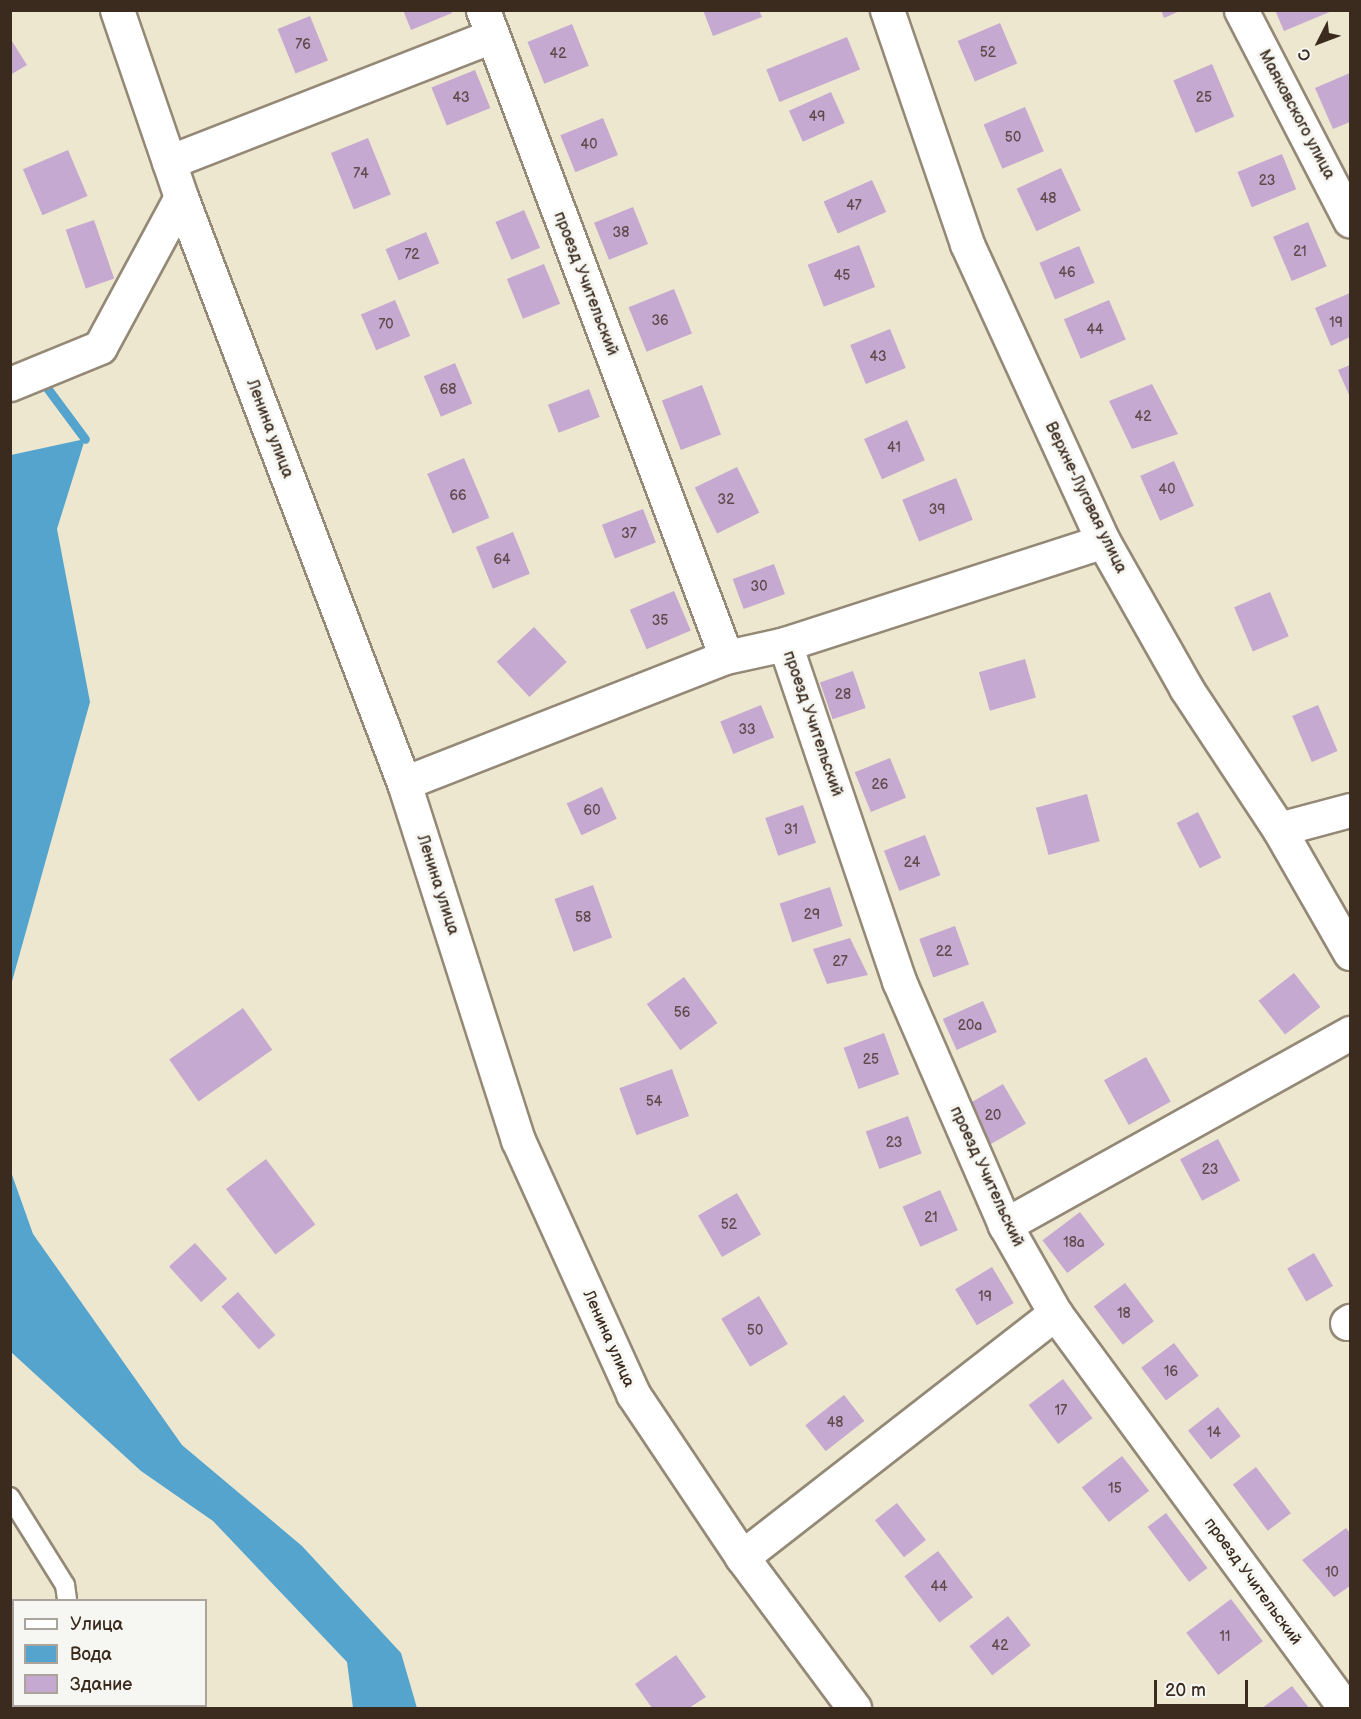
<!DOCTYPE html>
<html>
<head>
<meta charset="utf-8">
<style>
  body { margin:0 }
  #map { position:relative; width:1361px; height:1719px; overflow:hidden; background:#ede7cf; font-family:"Balsamiq Sans",sans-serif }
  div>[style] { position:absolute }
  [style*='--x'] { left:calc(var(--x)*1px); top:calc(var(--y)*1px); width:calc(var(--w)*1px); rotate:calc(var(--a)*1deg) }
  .water>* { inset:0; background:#54a4ce }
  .stream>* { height:9px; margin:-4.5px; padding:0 4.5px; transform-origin:4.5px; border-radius:4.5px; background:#54a4ce }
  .building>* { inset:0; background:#c6a9d0; transform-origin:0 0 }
  .roads { filter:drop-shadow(2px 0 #948876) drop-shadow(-2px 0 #948876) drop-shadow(0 2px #948876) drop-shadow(0 -2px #948876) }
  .service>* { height:18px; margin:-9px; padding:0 9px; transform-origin:9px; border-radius:9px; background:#fff }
  .minor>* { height:33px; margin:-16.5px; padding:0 16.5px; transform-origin:16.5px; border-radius:16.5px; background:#fff }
  .secondary>* { height:33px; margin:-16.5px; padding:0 16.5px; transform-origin:16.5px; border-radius:16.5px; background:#fff }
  span { translate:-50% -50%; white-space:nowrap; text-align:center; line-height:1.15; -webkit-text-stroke:6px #f6f6f2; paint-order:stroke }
  .number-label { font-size:14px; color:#5e4a4a }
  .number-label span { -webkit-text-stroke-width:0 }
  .street-label { font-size:16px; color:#3b2a1e }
  .frame { position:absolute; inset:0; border:12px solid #3b2a1e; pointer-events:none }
  .legend { position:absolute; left:12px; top:1599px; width:195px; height:108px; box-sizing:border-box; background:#f6f6f2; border:2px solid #aba49d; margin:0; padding:8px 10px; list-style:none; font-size:18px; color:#3b2a1e }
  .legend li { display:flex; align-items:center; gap:12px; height:30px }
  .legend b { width:30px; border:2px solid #aba49d }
  .north { position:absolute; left:1289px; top:12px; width:60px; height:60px; -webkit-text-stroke:4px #f6f6f2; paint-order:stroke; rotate:228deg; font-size:16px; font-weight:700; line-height:24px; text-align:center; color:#3b2a1e }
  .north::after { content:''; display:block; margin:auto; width:21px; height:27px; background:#3b2a1e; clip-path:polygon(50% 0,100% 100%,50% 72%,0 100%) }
  .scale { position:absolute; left:1154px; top:1680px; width:94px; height:27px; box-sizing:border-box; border:3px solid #3b2a1e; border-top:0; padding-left:8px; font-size:18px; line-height:21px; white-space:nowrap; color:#3b2a1e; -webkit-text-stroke:4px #f6f6f2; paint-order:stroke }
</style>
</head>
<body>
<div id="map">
  <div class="water">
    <div style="clip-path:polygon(85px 439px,57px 529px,90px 702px,11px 985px,11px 455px)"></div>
    <div style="clip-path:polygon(11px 1172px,33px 1234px,182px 1445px,302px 1546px,401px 1653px,417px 1708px,353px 1708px,347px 1662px,213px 1521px,141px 1471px,11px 1352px)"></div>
  </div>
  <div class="stream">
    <div style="--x:39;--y:377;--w:77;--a:53.4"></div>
  </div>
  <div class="building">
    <div style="clip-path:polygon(403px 10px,451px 10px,452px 13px,411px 30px)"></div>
    <div style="clip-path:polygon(703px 10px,759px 10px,762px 17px,713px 36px)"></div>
    <div style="clip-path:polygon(1161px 10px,1182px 10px,1164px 18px)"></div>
    <div style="clip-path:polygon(1275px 10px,1332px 10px,1332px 11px,1284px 31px)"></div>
    <div style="left:310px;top:16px;width:48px;height:35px;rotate:68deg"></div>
    <div style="left:1000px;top:23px;width:44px;height:46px;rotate:67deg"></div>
    <div style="left:572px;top:24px;width:45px;height:48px;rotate:68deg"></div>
    <div style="left:847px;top:37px;width:35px;height:87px;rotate:68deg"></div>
    <div style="clip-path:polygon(10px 38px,27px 65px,10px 75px)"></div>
    <div style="left:1212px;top:64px;width:57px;height:42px;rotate:67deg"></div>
    <div style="left:475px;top:70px;width:41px;height:47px;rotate:68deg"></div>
    <div style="clip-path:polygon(1350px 73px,1350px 122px,1333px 129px,1315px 88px)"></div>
    <div style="left:831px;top:92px;width:34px;height:46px;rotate:66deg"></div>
    <div style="left:1025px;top:107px;width:48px;height:45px;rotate:67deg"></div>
    <div style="left:603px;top:118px;width:40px;height:46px;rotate:68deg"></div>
    <div style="left:368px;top:138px;width:61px;height:40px;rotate:68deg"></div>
    <div style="left:68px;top:150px;width:50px;height:49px;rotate:67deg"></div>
    <div style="left:1282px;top:154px;width:38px;height:48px;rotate:68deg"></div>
    <div style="left:1061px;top:168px;width:47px;height:49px;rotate:65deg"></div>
    <div style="left:872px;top:180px;width:35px;height:53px;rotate:66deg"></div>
    <div style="left:633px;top:207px;width:40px;height:42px;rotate:68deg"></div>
    <div style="left:524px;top:210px;width:41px;height:31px;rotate:67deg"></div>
    <div style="left:94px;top:220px;width:62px;height:30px;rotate:71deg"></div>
    <div style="left:1308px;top:222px;width:48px;height:38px;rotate:67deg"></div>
    <div style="left:426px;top:232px;width:34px;height:44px;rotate:67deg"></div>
    <div style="left:859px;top:245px;width:45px;height:55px;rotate:69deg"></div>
    <div style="left:1079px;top:246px;width:40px;height:43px;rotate:67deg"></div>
    <div style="left:544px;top:264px;width:43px;height:40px;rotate:68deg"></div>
    <div style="left:674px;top:289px;width:48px;height:49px;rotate:68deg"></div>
    <div style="clip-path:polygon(1350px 293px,1350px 337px,1331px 346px,1315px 308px)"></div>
    <div style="left:395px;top:300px;width:39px;height:37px;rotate:67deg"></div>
    <div style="left:1109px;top:300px;width:43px;height:49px;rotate:67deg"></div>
    <div style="left:890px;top:329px;width:42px;height:43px;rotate:68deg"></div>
    <div style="left:455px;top:363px;width:44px;height:34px;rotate:67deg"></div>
    <div style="clip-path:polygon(1350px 365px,1350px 397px,1338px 370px)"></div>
    <div style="clip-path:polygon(1152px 384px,1178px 434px,1132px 449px,1109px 401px)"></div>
    <div style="left:702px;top:385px;width:53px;height:43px;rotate:69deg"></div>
    <div style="left:589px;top:389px;width:30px;height:44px;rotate:69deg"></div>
    <div style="left:907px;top:420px;width:44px;height:47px;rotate:66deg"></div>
    <div style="left:464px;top:458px;width:65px;height:40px;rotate:67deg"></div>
    <div style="left:1174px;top:461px;width:49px;height:37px;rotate:66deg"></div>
    <div style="left:737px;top:467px;width:51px;height:47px;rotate:64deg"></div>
    <div style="left:956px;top:478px;width:45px;height:58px;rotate:68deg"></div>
    <div style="left:643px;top:509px;width:36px;height:44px;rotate:69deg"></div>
    <div style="left:513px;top:532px;width:45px;height:40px;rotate:68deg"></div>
    <div style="left:774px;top:564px;width:32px;height:44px;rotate:70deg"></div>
    <div style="left:674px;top:591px;width:43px;height:48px;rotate:67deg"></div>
    <div style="left:1270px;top:592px;width:48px;height:39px;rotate:67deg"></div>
    <div style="left:534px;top:627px;width:48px;height:51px;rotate:47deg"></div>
    <div style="left:1025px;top:659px;width:40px;height:48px;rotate:74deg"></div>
    <div style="left:853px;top:671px;width:39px;height:35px;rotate:71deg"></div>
    <div style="left:761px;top:705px;width:35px;height:44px;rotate:68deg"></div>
    <div style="left:1318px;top:705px;width:50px;height:28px;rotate:67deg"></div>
    <div style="left:890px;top:758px;width:43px;height:38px;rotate:68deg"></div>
    <div style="left:602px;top:787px;width:35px;height:39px;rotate:65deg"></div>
    <div style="left:1087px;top:794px;width:49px;height:53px;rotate:75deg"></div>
    <div style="left:803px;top:805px;width:40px;height:40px;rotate:71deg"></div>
    <div style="left:1198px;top:812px;width:51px;height:24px;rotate:63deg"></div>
    <div style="left:925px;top:835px;width:43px;height:44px;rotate:69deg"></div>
    <div style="left:593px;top:885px;width:56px;height:41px;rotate:70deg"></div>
    <div style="left:830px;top:887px;width:41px;height:53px;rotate:72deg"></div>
    <div style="left:955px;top:926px;width:41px;height:38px;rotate:70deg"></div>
    <div style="clip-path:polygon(850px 938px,868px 975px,827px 984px,813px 949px)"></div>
    <div style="left:1294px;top:973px;width:43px;height:45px;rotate:52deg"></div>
    <div style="left:684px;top:977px;width:57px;height:46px;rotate:54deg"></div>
    <div style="left:983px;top:1001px;width:34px;height:44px;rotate:66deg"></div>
    <div style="left:243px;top:1008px;width:51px;height:90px;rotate:55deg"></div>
    <div style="left:884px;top:1033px;width:44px;height:43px;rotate:70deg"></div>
    <div style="left:1146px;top:1057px;width:51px;height:48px;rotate:61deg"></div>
    <div style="left:672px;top:1069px;width:50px;height:56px;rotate:70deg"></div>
    <div style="left:1003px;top:1084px;width:46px;height:48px;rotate:60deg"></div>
    <div style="left:908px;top:1116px;width:40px;height:45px;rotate:70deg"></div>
    <div style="left:1218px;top:1139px;width:47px;height:43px;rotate:62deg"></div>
    <div style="left:266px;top:1159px;width:82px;height:50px;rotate:53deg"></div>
    <div style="left:940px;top:1190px;width:44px;height:41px;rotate:66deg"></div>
    <div style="left:737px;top:1193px;width:48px;height:45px;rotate:60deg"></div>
    <div style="left:1080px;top:1212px;width:41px;height:47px;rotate:53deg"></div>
    <div style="left:195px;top:1243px;width:48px;height:35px;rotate:48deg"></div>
    <div style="left:1314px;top:1253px;width:38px;height:31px;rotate:60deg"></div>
    <div style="left:992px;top:1267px;width:42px;height:43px;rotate:59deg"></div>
    <div style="left:1125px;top:1283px;width:48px;height:39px;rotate:53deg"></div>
    <div style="left:238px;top:1292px;width:57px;height:22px;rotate:49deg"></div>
    <div style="left:759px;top:1296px;width:56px;height:44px;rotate:59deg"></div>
    <div style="left:1174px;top:1343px;width:41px;height:41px;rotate:53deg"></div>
    <div style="left:1063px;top:1379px;width:49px;height:43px;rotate:53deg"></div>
    <div style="left:844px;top:1395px;width:33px;height:49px;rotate:52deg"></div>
    <div style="left:1218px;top:1407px;width:37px;height:38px;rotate:52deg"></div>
    <div style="left:1122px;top:1456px;width:44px;height:51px;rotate:52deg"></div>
    <div style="left:1256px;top:1467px;width:58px;height:29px;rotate:53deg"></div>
    <div style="left:897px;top:1503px;width:47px;height:28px;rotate:52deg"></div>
    <div style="left:1166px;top:1513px;width:69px;height:23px;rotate:53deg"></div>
    <div style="clip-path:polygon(1346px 1528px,1350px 1533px,1350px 1586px,1334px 1597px,1302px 1560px)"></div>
    <div style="left:938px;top:1551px;width:58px;height:42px;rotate:53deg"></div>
    <div style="left:1231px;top:1599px;width:53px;height:56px;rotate:53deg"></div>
    <div style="left:1008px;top:1616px;width:37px;height:49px;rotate:52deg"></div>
    <div style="clip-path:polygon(676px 1655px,706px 1697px,689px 1708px,652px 1708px,635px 1684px)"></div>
    <div style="clip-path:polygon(1292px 1686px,1309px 1708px,1262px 1708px)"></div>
  </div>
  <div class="roads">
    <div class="service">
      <div style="--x:10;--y:1497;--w:104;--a:58"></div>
      <div style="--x:65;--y:1585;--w:15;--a:82"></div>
      <div style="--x:79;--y:1706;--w:2;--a:90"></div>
    </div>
    <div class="minor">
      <div style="--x:483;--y:10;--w:691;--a:69.41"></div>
      <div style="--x:887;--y:10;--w:247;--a:71.1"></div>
      <div style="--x:967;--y:244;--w:327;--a:65.4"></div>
      <div style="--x:1103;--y:541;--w:169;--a:60.5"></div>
      <div style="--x:1186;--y:688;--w:169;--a:56.6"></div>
      <div style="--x:1279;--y:829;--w:143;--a:60.2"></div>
      <div style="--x:1241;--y:10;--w:237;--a:62.6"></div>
      <div style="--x:169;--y:162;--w:347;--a:-21.3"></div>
      <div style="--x:10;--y:384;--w:97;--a:-22.3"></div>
      <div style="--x:100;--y:347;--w:170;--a:-61.6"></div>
      <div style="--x:785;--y:644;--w:356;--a:71.3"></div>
      <div style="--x:899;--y:981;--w:266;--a:66.5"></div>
      <div style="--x:1005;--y:1225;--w:101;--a:60.4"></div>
      <div style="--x:1055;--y:1313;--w:490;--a:53.7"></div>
      <div style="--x:404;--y:783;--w:346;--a:-21.4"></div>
      <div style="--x:726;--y:657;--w:60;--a:-12.4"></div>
      <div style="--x:785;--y:644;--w:334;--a:-17.9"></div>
      <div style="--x:1279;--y:829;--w:73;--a:-15"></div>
      <div style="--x:1005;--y:1225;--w:395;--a:-29.1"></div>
      <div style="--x:1347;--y:1323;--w:4;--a:-34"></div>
      <div style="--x:742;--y:1557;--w:397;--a:-37.9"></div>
    </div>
    <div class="secondary">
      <div style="--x:117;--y:10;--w:198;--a:71.1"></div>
      <div style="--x:181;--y:197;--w:627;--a:69.17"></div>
      <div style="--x:404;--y:783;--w:375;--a:72.3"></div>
      <div style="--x:518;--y:1140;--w:279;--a:65.6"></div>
      <div style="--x:633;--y:1394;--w:196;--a:56.2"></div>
      <div style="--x:742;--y:1557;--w:188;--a:53.4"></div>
    </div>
  </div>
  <div class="number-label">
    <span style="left:303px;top:45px">76</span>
    <span style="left:988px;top:53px">52</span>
    <span style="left:558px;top:54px">42</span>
    <span style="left:461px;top:98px">43</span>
    <span style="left:1204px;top:98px">25</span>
    <span style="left:817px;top:117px">49</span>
    <span style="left:1013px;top:138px">50</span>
    <span style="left:589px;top:145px">40</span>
    <span style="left:361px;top:174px">74</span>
    <span style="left:1267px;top:181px">23</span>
    <span style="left:1048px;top:199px">48</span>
    <span style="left:854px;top:206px">47</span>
    <span style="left:621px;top:233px">38</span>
    <span style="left:1300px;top:252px">21</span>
    <span style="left:412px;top:255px">72</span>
    <span style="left:1067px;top:273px">46</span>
    <span style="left:842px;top:276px">45</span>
    <span style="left:660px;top:321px">36</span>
    <span style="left:1336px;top:323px">19</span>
    <span style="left:386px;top:325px">70</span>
    <span style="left:1095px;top:330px">44</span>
    <span style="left:878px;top:357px">43</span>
    <span style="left:448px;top:390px">68</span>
    <span style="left:1143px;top:417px">42</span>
    <span style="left:894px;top:448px">41</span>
    <span style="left:1167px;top:490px">40</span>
    <span style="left:458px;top:496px">66</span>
    <span style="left:726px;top:500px">32</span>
    <span style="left:937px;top:510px">39</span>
    <span style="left:629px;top:534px">37</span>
    <span style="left:502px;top:560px">64</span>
    <span style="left:759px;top:587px">30</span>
    <span style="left:660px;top:621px">35</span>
    <span style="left:843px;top:695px">28</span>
    <span style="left:747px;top:730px">33</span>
    <span style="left:880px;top:785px">26</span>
    <span style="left:592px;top:811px">60</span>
    <span style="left:791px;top:830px">31</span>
    <span style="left:912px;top:863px">24</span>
    <span style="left:812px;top:915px">29</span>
    <span style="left:583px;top:918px">58</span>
    <span style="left:944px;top:952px">22</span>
    <span style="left:840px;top:962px">27</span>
    <span style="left:682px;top:1013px">56</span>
    <span style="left:970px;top:1026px">20a</span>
    <span style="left:871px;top:1060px">25</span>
    <span style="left:654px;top:1102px">54</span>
    <span style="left:993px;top:1116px">20</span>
    <span style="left:894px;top:1143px">23</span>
    <span style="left:1210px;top:1170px">23</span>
    <span style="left:931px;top:1218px">21</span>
    <span style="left:729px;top:1225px">52</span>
    <span style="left:1074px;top:1243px">18a</span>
    <span style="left:985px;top:1297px">19</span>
    <span style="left:1124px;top:1314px">18</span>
    <span style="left:755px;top:1331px">50</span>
    <span style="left:1171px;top:1372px">16</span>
    <span style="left:1061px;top:1411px">17</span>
    <span style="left:835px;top:1423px">48</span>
    <span style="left:1214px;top:1433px">14</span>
    <span style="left:1115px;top:1489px">15</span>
    <span style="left:1332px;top:1573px">10</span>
    <span style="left:939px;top:1587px">44</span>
    <span style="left:1225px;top:1637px">11</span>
    <span style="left:1000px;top:1646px">42</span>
  </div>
  <div class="street-label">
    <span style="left:1296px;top:115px;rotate:62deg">Маяковского улица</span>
    <span style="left:585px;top:284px;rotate:69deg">проезд Учительский</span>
    <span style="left:269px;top:429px;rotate:69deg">Ленина улица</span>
    <span style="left:1085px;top:498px;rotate:64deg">Верхне-Луговая улица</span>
    <span style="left:812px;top:724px;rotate:71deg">проезд Учительский</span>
    <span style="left:437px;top:885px;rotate:72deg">Ленина улица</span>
    <span style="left:986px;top:1177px;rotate:65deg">проезд Учительский</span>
    <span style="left:608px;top:1339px;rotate:66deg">Ленина улица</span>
    <span style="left:1252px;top:1582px;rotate:54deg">проезд Учительский</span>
  </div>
  <div class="frame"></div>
  <ul class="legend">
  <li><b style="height:8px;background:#fff"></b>Улица</li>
  <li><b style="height:16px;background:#54a4ce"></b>Вода</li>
  <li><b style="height:16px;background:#c6a9d0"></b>Здание</li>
  </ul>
  <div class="north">С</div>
  <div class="scale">20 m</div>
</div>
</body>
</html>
